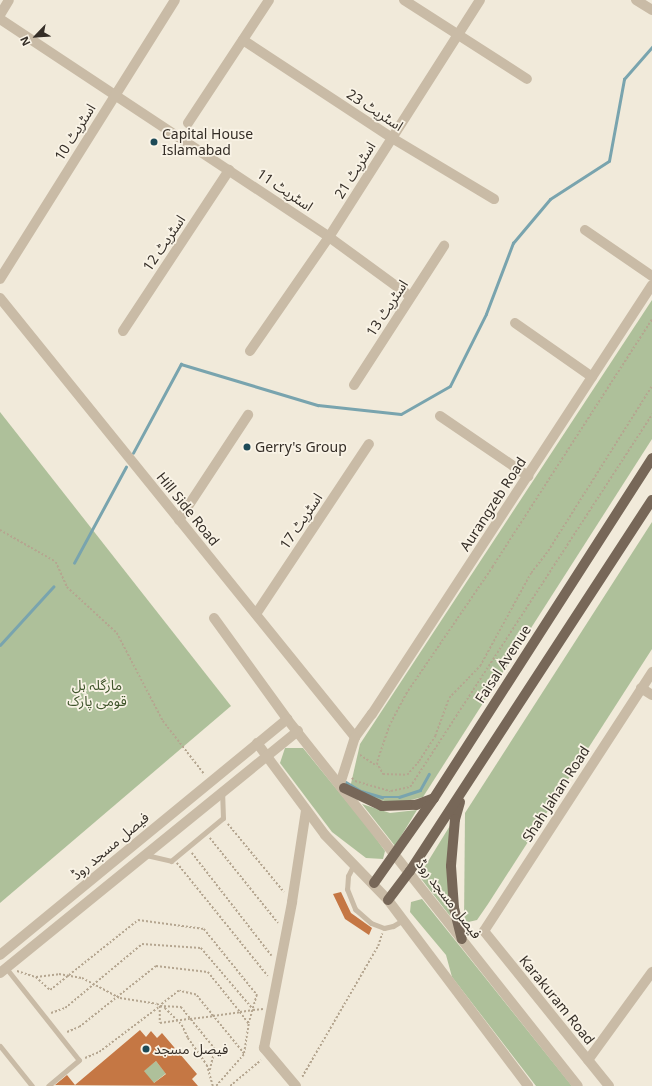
<!DOCTYPE html>
<html>
<head>
<meta charset="utf-8">
<style>
  body { margin:0 }
  #map { position:relative; width:652px; height:1086px; overflow:hidden; background:#f1eada; font-family:"Noto Sans","Noto Sans Arabic",sans-serif }
  div>[style] { position:absolute }
  [style*='--x'] { left:calc(var(--x)*1px); top:calc(var(--y)*1px); width:calc(var(--w)*1px); rotate:calc(var(--a)*1deg) }
  .green>* { inset:0; background:#aec09a; transform-origin:0 0 }
  .stream>* { height:2.5px; margin:-1.25px; padding:0 1.25px; transform-origin:1.25px; border-radius:1.25px; background:#79a4ae }
  .building>* { inset:0; background:#c57744 }
  .path>* { height:1.5px; margin-top:-0.75px; transform-origin:0; background:repeating-linear-gradient(90deg,#b5a690 0 2px,transparent 0 4px) }
  .lane>* { height:5px; margin:-2.5px; padding:0 2.5px; transform-origin:2.5px; border-radius:2.5px; background:#c9bba6 }
  .street>* { height:10px; margin:-5px; padding:0 5px; transform-origin:5px; border-radius:5px; background:#c9bba6 }
  .primary>* { height:10px; margin:-5px; padding:0 5px; transform-origin:5px; border-radius:5px; background:#776758 }
  .dots>* { width:11px; height:11px; translate:-50% -50%; box-sizing:border-box; border:2px solid #f9f3e6; border-radius:50% }
  span { translate:-50% -50%; white-space:nowrap; text-align:center; line-height:1.15; -webkit-text-stroke:3.5px #f9f3e6; paint-order:stroke }
  .street-label { font-size:14px; color:#352e27 }
  .poi-label { font-size:14px; color:#352e27 }
  .left { translate:0 -50%; text-align:left }
  .park-label { font-size:14px; color:#3f542b }
  .north { position:absolute; left:16px; top:16px; width:40px; height:40px; -webkit-text-stroke:3px #f9f3e6; paint-order:stroke; rotate:245deg; font-size:11px; font-weight:700; line-height:16px; text-align:center; color:#352e27 }
  .north::after { content:''; display:block; margin:auto; width:14px; height:18px; background:#352e27; clip-path:polygon(50% 0,100% 100%,50% 72%,0 100%) }
</style>
</head>
<body>
<div id="map">
  <div class="green">
    <div style="clip-path:polygon(652px 300px,652px 439px,423px 797px,398px 803px,378px 800px,350px 788px,360px 744px)"></div>
    <div style="clip-path:polygon(0 412px,231px 706px,0 903px)"></div>
    <div style="clip-path:polygon(652px 522px,652px 649px,488px 904px,477px 920px,464px 923px,465px 813px)"></div>
    <div style="clip-path:polygon(285px 748px,303px 748px,370px 830px,385px 851px,383px 859px,366px 858px,332px 832px,280px 763px)"></div>
    <div style="clip-path:polygon(362px 804px,390px 813px,417px 810px,395px 846px)"></div>
    <div style="clip-path:polygon(451px 824px,448px 870px,450px 916px,419px 876px)"></div>
    <div style="clip-path:polygon(422px 899px,483px 975px,572px 1086px,536px 1086px,452px 977px,446px 955px,410px 912px,411px 902px)"></div>
    <div style="left:156px;top:1061px;width:16px;height:16px;rotate:52deg"></div>
  </div>
  <div class="stream">
    <div style="--x:133;--y:453;--w:101;--a:-61.7"></div>
    <div style="--x:181;--y:364;--w:143;--a:16.7"></div>
    <div style="--x:318;--y:405;--w:83;--a:6.2"></div>
    <div style="--x:401;--y:414;--w:56;--a:-29.7"></div>
    <div style="--x:450;--y:386;--w:80;--a:-63.4"></div>
    <div style="--x:486;--y:314;--w:76;--a:-69.2"></div>
    <div style="--x:513;--y:243;--w:57;--a:-49.9"></div>
    <div style="--x:550;--y:199;--w:70;--a:-32.8"></div>
    <div style="--x:609;--y:161;--w:83;--a:-79.6"></div>
    <div style="--x:624;--y:79;--w:43;--a:-48.8"></div>
    <div style="--x:74;--y:563;--w:109;--a:-61.6"></div>
    <div style="--x:0;--y:645;--w:79;--a:-47.6"></div>
    <div style="--x:346;--y:782;--w:17;--a:31"></div>
    <div style="--x:361;--y:791;--w:22;--a:16"></div>
    <div style="--x:382;--y:797;--w:17;--a:0"></div>
    <div style="--x:399;--y:797;--w:22;--a:-18"></div>
    <div style="--x:420;--y:790;--w:18;--a:-61"></div>
  </div>
  <div class="building">
    <div style="clip-path:polygon(341px 892px,351px 913px,372px 928px,369px 935px,345px 919px,333px 894px)"></div>
    <div style="clip-path:polygon(evenodd,140px 1030px,146px 1037px,151px 1031px,157px 1038px,162px 1033px,197px 1074px,192px 1079px,198px 1086px,55px 1085px,67px 1075px,75px 1085px,140px 1030px,156px 1061px,166px 1074px,154px 1083px,144px 1071px,156px 1061px)"></div>
  </div>
  <div class="path">
    <div style="--x:652;--y:320;--w:294;--a:122.8"></div>
    <div style="--x:493;--y:567;--w:153;--a:124.3"></div>
    <div style="--x:407;--y:693;--w:36;--a:118"></div>
    <div style="--x:390;--y:725;--w:40;--a:108.9"></div>
    <div style="--x:377;--y:763;--w:13;--a:61"></div>
    <div style="--x:383;--y:774;--w:24;--a:2"></div>
    <div style="--x:407;--y:775;--w:18;--a:-49"></div>
    <div style="--x:419;--y:761;--w:30;--a:-57"></div>
    <div style="--x:435;--y:736;--w:40;--a:-69.8"></div>
    <div style="--x:449;--y:698;--w:45;--a:-45.9"></div>
    <div style="--x:480;--y:666;--w:106;--a:-61.3"></div>
    <div style="--x:531;--y:573;--w:28;--a:-52"></div>
    <div style="--x:548;--y:551;--w:195;--a:-57.8"></div>
    <div style="--x:0;--y:530;--w:64;--a:29.7"></div>
    <div style="--x:56;--y:562;--w:27;--a:66"></div>
    <div style="--x:67;--y:587;--w:68;--a:42.6"></div>
    <div style="--x:117;--y:633;--w:99;--a:62.4"></div>
    <div style="--x:163;--y:721;--w:68;--a:52.1"></div>
    <div style="--x:360;--y:755;--w:20;--a:33"></div>
    <div style="--x:352;--y:778;--w:4;--a:45"></div>
    <div style="--x:355;--y:781;--w:37;--a:16"></div>
    <div style="--x:391;--y:791;--w:19;--a:-12"></div>
    <div style="--x:410;--y:787;--w:445;--a:-57"></div>
    <div style="--x:228;--y:824;--w:88;--a:50.5"></div>
    <div style="--x:210;--y:838;--w:109;--a:51.3"></div>
    <div style="--x:192;--y:853;--w:130;--a:52.2"></div>
    <div style="--x:177;--y:863;--w:145;--a:51.2"></div>
    <div style="--x:17;--y:971;--w:20;--a:18"></div>
    <div style="--x:36;--y:977;--w:23;--a:-7"></div>
    <div style="--x:59;--y:974;--w:23;--a:10"></div>
    <div style="--x:82;--y:978;--w:43;--a:27.8"></div>
    <div style="--x:120;--y:998;--w:37;--a:9"></div>
    <div style="--x:157;--y:1004;--w:9;--a:27"></div>
    <div style="--x:165;--y:1008;--w:24;--a:45"></div>
    <div style="--x:182;--y:1025;--w:14;--a:65"></div>
    <div style="--x:188;--y:1038;--w:33;--a:55"></div>
    <div style="--x:207;--y:1065;--w:22;--a:74"></div>
    <div style="--x:36;--y:977;--w:19;--a:43"></div>
    <div style="--x:50;--y:990;--w:112;--a:-38.5"></div>
    <div style="--x:138;--y:920;--w:67;--a:7.8"></div>
    <div style="--x:204;--y:929;--w:85;--a:51.2"></div>
    <div style="--x:257;--y:995;--w:29;--a:106"></div>
    <div style="--x:51;--y:1013;--w:15;--a:-20"></div>
    <div style="--x:65;--y:1008;--w:100;--a:-39.7"></div>
    <div style="--x:142;--y:944;--w:59;--a:3.9"></div>
    <div style="--x:201;--y:948;--w:80;--a:49.6"></div>
    <div style="--x:67;--y:1032;--w:13;--a:-23"></div>
    <div style="--x:79;--y:1027;--w:98;--a:-38.4"></div>
    <div style="--x:156;--y:966;--w:52;--a:6.6"></div>
    <div style="--x:208;--y:972;--w:51;--a:51.3"></div>
    <div style="--x:240;--y:1012;--w:15;--a:53"></div>
    <div style="--x:249;--y:1024;--w:30;--a:99"></div>
    <div style="--x:244;--y:1054;--w:49;--a:-129.2"></div>
    <div style="--x:213;--y:1016;--w:27;--a:-129"></div>
    <div style="--x:196;--y:995;--w:17;--a:-167"></div>
    <div style="--x:179;--y:991;--w:24;--a:142"></div>
    <div style="--x:160;--y:1006;--w:17;--a:90"></div>
    <div style="--x:160;--y:1023;--w:30;--a:-8"></div>
    <div style="--x:190;--y:1019;--w:23;--a:-7"></div>
    <div style="--x:213;--y:1016;--w:27;--a:-8"></div>
    <div style="--x:240;--y:1012;--w:13;--a:-9"></div>
    <div style="--x:253;--y:1010;--w:10;--a:-6"></div>
    <div style="--x:85;--y:1058;--w:15;--a:-23"></div>
    <div style="--x:99;--y:1052;--w:76;--a:-37"></div>
    <div style="--x:160;--y:1006;--w:21;--a:3"></div>
    <div style="--x:181;--y:1007;--w:54;--a:51"></div>
    <div style="--x:215;--y:1049;--w:23;--a:103"></div>
    <div style="--x:302;--y:1077;--w:151;--a:-59.9"></div>
    <div style="--x:378;--y:946;--w:13;--a:-72"></div>
    <div style="--x:216;--y:1086;--w:43;--a:-48.8"></div>
    <div style="--x:230;--y:1086;--w:40;--a:-40"></div>
  </div>
  <div class="lane">
    <div style="--x:146;--y:855;--w:26;--a:13"></div>
    <div style="--x:171;--y:861;--w:67;--a:-39.6"></div>
    <div style="--x:223;--y:818;--w:24;--a:-92"></div>
    <div style="--x:353;--y:866;--w:11;--a:117"></div>
    <div style="--x:348;--y:876;--w:13;--a:94"></div>
    <div style="--x:347;--y:889;--w:22;--a:68"></div>
    <div style="--x:355;--y:909;--w:21;--a:41"></div>
    <div style="--x:371;--y:923;--w:14;--a:21"></div>
    <div style="--x:384;--y:928;--w:9;--a:-13"></div>
    <div style="--x:393;--y:926;--w:12;--a:-31"></div>
    <div style="--x:6;--y:968;--w:117;--a:51.6"></div>
    <div style="--x:79;--y:1060;--w:40;--a:140"></div>
    <div style="--x:0;--y:1046;--w:51;--a:51.3"></div>
  </div>
  <div class="street">
    <div style="--x:404;--y:0;--w:146;--a:32.7"></div>
    <div style="--x:636;--y:0;--w:19;--a:32"></div>
    <div style="--x:0;--y:15;--w:17;--a:-59"></div>
    <div style="--x:0;--y:19;--w:395;--a:33.5"></div>
    <div style="--x:329;--y:237;--w:100;--a:36.1"></div>
    <div style="--x:243;--y:40;--w:178;--a:33.3"></div>
    <div style="--x:392;--y:138;--w:119;--a:30.9"></div>
    <div style="--x:188;--y:123;--w:147;--a:-56.6"></div>
    <div style="--x:585;--y:230;--w:81;--a:34.5"></div>
    <div style="--x:0;--y:279;--w:329;--a:-57.9"></div>
    <div style="--x:0;--y:298;--w:565;--a:51.04"></div>
    <div style="--x:515;--y:323;--w:94;--a:35"></div>
    <div style="--x:123;--y:331;--w:193;--a:-56.6"></div>
    <div style="--x:250;--y:351;--w:139;--a:-55.3"></div>
    <div style="--x:329;--y:237;--w:281;--a:-57.5"></div>
    <div style="--x:354;--y:385;--w:166;--a:-57.1"></div>
    <div style="--x:440;--y:416;--w:107;--a:34.3"></div>
    <div style="--x:179;--y:520;--w:126;--a:-56.7"></div>
    <div style="--x:256;--y:614;--w:204;--a:-56.4"></div>
    <div style="--x:214;--y:618;--w:125;--a:54.1"></div>
    <div style="--x:287;--y:719;--w:468;--a:51.6"></div>
    <div style="--x:641;--y:688;--w:13;--a:32"></div>
    <div style="--x:355;--y:737;--w:29;--a:-54"></div>
    <div style="--x:372;--y:714;--w:512;--a:-56.87"></div>
    <div style="--x:257;--y:743;--w:114;--a:53.5"></div>
    <div style="--x:325;--y:835;--w:91;--a:45.9"></div>
    <div style="--x:388;--y:900;--w:233;--a:53"></div>
    <div style="--x:340;--y:784;--w:49;--a:-72.3"></div>
    <div style="--x:0;--y:955;--w:372;--a:-39.4"></div>
    <div style="--x:0;--y:973;--w:384;--a:-39.1"></div>
    <div style="--x:588;--y:1060;--w:109;--a:-54"></div>
    <div style="--x:296;--y:1086;--w:50;--a:-130.1"></div>
    <div style="--x:264;--y:1048;--w:149;--a:-79.1"></div>
    <div style="--x:292;--y:902;--w:93;--a:-81.3"></div>
    <div style="--x:609;--y:1086;--w:199;--a:-128.9"></div>
    <div style="--x:484;--y:931;--w:309;--a:-57"></div>
  </div>
  <div class="primary">
    <div style="--x:344;--y:788;--w:42;--a:25.3"></div>
    <div style="--x:382;--y:806;--w:34;--a:-2"></div>
    <div style="--x:416;--y:805;--w:19;--a:-21"></div>
    <div style="--x:460;--y:802;--w:18;--a:106"></div>
    <div style="--x:455;--y:819;--w:47;--a:94.9"></div>
    <div style="--x:451;--y:866;--w:42;--a:85.9"></div>
    <div style="--x:454;--y:908;--w:32;--a:76"></div>
    <div style="--x:374;--y:883;--w:104;--a:-54.8"></div>
    <div style="--x:434;--y:798;--w:404;--a:-57.3"></div>
    <div style="--x:388;--y:900;--w:36;--a:-53"></div>
    <div style="--x:410;--y:871;--w:443;--a:-56.9"></div>
  </div>
  <div class="dots">
    <div style="left:154px;top:142px;background:#1d4a57"></div>
    <div style="left:247px;top:447px;background:#1d4a57"></div>
    <div style="left:146px;top:1049px;background:#1d4a57"></div>
  </div>
  <div class="street-label">
    <span style="left:375px;top:110px;rotate:33deg">اسٹریٹ 23</span>
    <span style="left:75px;top:132px;rotate:-58deg">اسٹریٹ 10</span>
    <span style="left:355px;top:170px;rotate:-58deg">اسٹریٹ 21</span>
    <span style="left:285px;top:190px;rotate:34deg">اسٹریٹ 11</span>
    <span style="left:164px;top:243px;rotate:-56deg">اسٹریٹ 12</span>
    <span style="left:387px;top:308px;rotate:-57deg">اسٹریٹ 13</span>
    <span style="left:493px;top:504px;rotate:-57deg">Aurangzeb Road</span>
    <span style="left:188px;top:509px;rotate:51deg">Hill Side Road</span>
    <span style="left:301px;top:521px;rotate:-56deg">اسٹریٹ 17</span>
    <span style="left:503px;top:664px;rotate:-57deg">Faisal Avenue</span>
    <span style="left:556px;top:794px;rotate:-57deg">Shah Jahan Road</span>
    <span style="left:110px;top:846px;rotate:-40deg">فیصل مسجد روڈ</span>
    <span style="left:449px;top:899px;rotate:52deg">فیصل مسجد روڈ</span>
    <span style="left:557px;top:1000px;rotate:51deg">Karakuram Road</span>
  </div>
  <div class="poi-label">
    <span class="left" style="left:162px;top:142px">Capital House<br>Islamabad</span>
    <span class="left" style="left:255px;top:447px">Gerry's Group</span>
    <span class="left" style="left:154px;top:1049px">فیصل مسجد</span>
  </div>
  <div class="park-label">
    <span style="left:97px;top:693px">مارگلہ ہل<br>قومی پارک</span>
  </div>
  <div class="north">N</div>
</div>
</body>
</html>
